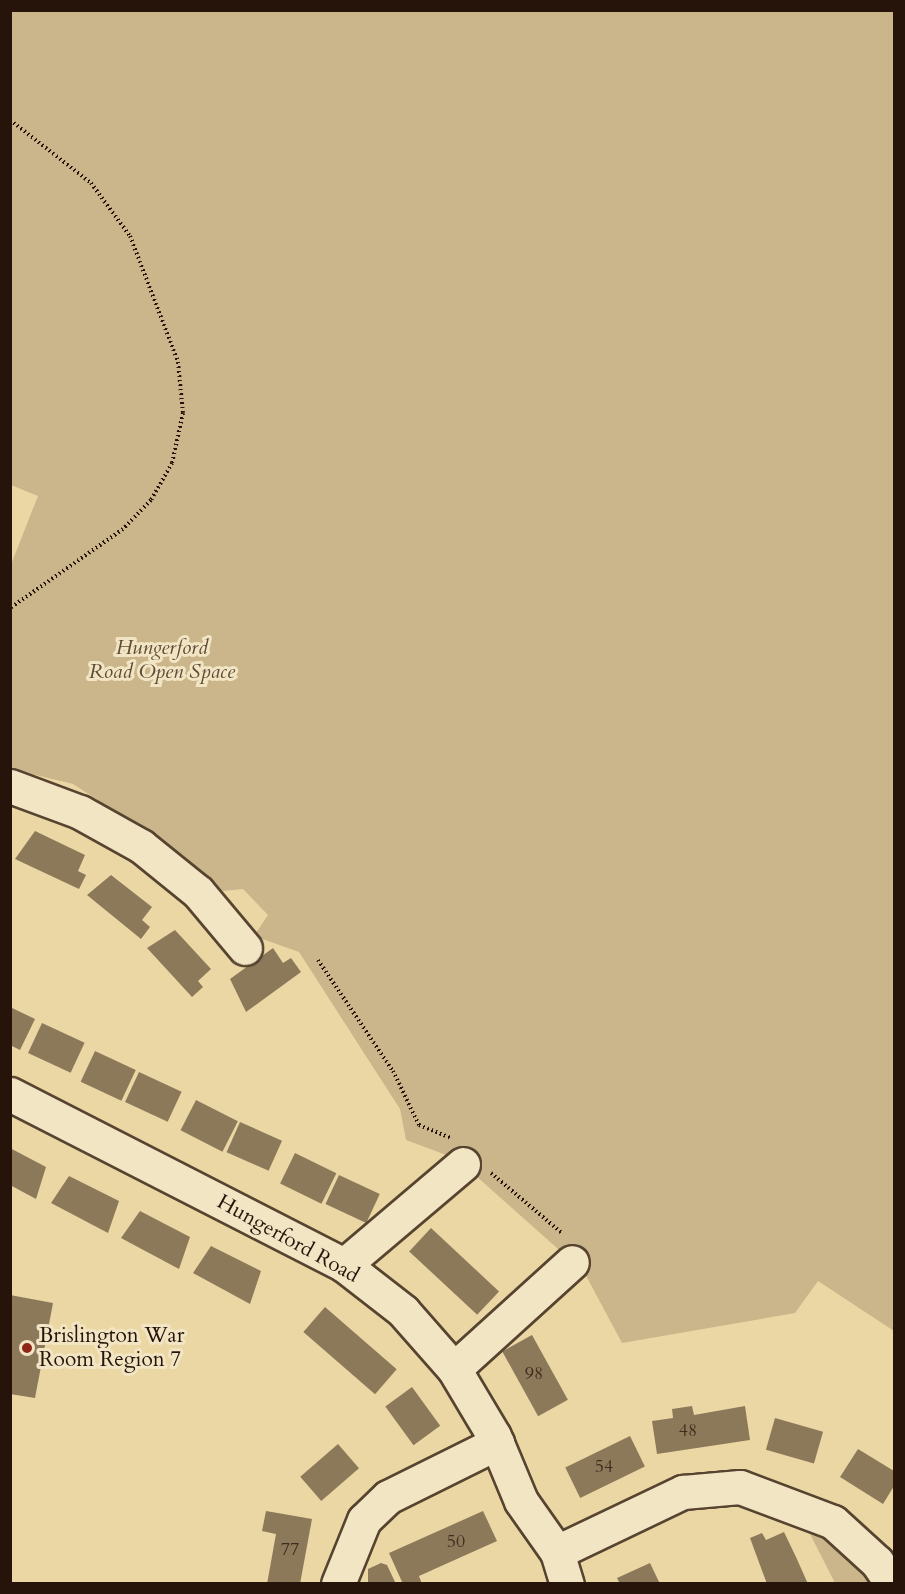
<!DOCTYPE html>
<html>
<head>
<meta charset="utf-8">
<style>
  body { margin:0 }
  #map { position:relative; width:905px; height:1594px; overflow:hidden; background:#ebd7a4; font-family:Cardo,serif }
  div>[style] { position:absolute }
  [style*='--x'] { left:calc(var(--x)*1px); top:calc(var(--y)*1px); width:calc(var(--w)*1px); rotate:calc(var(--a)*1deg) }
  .green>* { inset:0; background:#cab68a }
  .building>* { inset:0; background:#8c795a; transform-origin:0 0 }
  .path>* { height:4px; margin-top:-2px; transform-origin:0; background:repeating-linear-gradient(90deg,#26130a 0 1.5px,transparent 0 4.5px) }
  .roads { filter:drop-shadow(2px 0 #574430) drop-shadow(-2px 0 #574430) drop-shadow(0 2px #574430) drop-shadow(0 -2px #574430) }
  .minor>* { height:33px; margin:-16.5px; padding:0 16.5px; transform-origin:16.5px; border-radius:16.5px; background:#f2e5c4 }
  .dots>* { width:16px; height:16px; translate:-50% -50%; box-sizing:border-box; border:3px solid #f2e5c4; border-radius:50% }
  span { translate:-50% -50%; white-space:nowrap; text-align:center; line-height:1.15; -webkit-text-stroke:6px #f2e5c4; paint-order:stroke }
  .number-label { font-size:18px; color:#402c1e }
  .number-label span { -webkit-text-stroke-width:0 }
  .park-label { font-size:21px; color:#5f4c37; font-style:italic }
  .street-label { font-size:21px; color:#26130a }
  .poi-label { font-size:21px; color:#26130a }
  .left { translate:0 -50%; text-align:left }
  .frame { position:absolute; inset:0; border:12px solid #26130a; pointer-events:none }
</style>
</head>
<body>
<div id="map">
  <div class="green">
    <div style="clip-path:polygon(11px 11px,894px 11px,894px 1331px,818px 1281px,795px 1313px,622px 1343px,584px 1272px,457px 1159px,406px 1140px,400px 1109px,299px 952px,254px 936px,268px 915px,243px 889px,223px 891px,158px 839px,73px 784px,11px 769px,10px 567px,38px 496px,11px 485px)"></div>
    <div style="clip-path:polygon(808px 1530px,835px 1543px,878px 1583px,835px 1583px)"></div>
  </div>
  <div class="building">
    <div style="clip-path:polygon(35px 831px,85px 855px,78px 871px,86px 875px,79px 889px,15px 859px)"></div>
    <div style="clip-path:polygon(111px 875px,152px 907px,142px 920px,150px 927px,141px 939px,87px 895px)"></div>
    <div style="clip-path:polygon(175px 930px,211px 969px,198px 981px,203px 987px,192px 997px,147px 948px)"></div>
    <div style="clip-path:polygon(273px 948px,283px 963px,291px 958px,301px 972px,246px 1012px,230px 979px)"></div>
    <div style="clip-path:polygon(10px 1007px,35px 1019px,20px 1050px,10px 1045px)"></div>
    <div style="left:42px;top:1023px;width:47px;height:33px;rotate:25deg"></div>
    <div style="left:95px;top:1051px;width:45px;height:34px;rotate:25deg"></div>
    <div style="left:139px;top:1072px;width:47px;height:33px;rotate:25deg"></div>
    <div style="left:196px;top:1100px;width:47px;height:34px;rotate:27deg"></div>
    <div style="left:240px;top:1122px;width:46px;height:33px;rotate:24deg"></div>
    <div style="clip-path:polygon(10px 1148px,46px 1167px,36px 1199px,10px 1185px)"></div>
    <div style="left:295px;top:1153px;width:46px;height:34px;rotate:26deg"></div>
    <div style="left:339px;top:1175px;width:45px;height:32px;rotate:25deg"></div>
    <div style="clip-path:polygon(69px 1176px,119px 1201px,108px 1233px,51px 1203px)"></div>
    <div style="clip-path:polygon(140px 1211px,190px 1237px,179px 1269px,121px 1238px)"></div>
    <div style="left:431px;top:1228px;width:93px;height:32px;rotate:43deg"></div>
    <div style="clip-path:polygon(211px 1246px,261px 1271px,250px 1304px,193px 1273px)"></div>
    <div style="clip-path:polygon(10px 1295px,53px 1303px,35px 1398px,10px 1394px)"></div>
    <div style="left:325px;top:1307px;width:95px;height:33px;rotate:41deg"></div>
    <div style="left:532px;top:1335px;width:74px;height:34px;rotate:61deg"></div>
    <div style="left:412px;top:1387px;width:48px;height:33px;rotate:54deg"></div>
    <div style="clip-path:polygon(692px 1406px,694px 1415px,745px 1406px,750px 1440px,657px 1454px,652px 1421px,673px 1418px,672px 1409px)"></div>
    <div style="left:775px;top:1418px;width:50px;height:33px;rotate:16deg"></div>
    <div style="left:630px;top:1436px;width:34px;height:72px;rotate:64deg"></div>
    <div style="left:338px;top:1444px;width:32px;height:50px;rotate:49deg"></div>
    <div style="clip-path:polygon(858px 1449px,894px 1471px,894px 1486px,883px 1504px,840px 1477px)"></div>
    <div style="clip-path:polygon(266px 1511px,312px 1519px,300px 1584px,267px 1584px,276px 1534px,262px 1531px)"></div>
    <div style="clip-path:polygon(483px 1511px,497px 1541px,419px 1576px,422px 1584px,403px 1584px,389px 1553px)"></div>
    <div style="clip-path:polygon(784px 1532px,796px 1557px,808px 1584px,767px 1584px,750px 1538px,762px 1533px,766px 1540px)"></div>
    <div style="clip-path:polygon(381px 1563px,387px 1565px,396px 1584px,368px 1584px,368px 1569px)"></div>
    <div style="clip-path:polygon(650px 1563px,660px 1584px,620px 1584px,617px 1578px)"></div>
  </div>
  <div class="path">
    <div style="--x:10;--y:120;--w:103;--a:37.9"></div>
    <div style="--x:91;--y:183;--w:66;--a:53.7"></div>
    <div style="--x:130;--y:236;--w:135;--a:69.1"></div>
    <div style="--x:178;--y:362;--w:51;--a:84.4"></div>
    <div style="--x:183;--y:413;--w:51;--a:102.4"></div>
    <div style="--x:172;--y:463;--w:43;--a:119.6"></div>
    <div style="--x:151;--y:500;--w:40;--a:134"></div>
    <div style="--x:123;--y:529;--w:138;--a:145"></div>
    <div style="--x:318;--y:960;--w:134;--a:56"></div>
    <div style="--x:393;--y:1071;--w:60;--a:64.3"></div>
    <div style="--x:419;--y:1125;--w:35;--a:22"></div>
    <div style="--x:491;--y:1173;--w:94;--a:40.3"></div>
  </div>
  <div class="roads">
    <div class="minor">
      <div style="--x:10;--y:786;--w:75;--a:20.4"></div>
      <div style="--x:80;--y:812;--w:70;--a:29.1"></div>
      <div style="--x:141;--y:846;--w:73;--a:38.9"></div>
      <div style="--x:198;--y:892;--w:73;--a:50"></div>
      <div style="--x:10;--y:1094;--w:375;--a:27.1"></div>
      <div style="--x:344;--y:1265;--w:75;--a:37.9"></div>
      <div style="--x:403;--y:1311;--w:77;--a:48.7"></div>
      <div style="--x:454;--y:1369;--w:78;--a:59.2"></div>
      <div style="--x:494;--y:1436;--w:70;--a:67.4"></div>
      <div style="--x:521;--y:1501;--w:62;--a:54.8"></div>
      <div style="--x:557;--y:1552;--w:34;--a:73"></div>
      <div style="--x:344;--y:1265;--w:156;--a:-40.3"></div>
      <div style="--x:454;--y:1369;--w:159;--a:-42.2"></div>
      <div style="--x:557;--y:1552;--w:140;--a:-25.5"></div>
      <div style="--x:683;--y:1492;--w:57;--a:-5"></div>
      <div style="--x:740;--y:1487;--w:99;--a:20.6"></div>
      <div style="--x:833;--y:1522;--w:59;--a:42.3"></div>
      <div style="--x:877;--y:1562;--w:27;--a:56"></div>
      <div style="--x:338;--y:1584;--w:69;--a:-67.9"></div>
      <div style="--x:364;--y:1520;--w:33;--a:-44"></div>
      <div style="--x:388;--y:1497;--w:122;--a:-26.4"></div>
    </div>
  </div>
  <div class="dots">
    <div style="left:27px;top:1348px;background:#8f2418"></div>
  </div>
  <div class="number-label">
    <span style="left:534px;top:1374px">98</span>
    <span style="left:688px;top:1431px">48</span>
    <span style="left:604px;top:1467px">54</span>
    <span style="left:456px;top:1542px">50</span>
    <span style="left:290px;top:1550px">77</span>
  </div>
  <div class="park-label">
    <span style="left:162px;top:660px">Hungerford<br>Road Open Space</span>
  </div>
  <div class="street-label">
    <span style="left:288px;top:1239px;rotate:29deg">Hungerford Road</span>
  </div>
  <div class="poi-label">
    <span class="left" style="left:39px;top:1348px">Brislington War<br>Room Region 7</span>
  </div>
  <div class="frame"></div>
</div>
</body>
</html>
